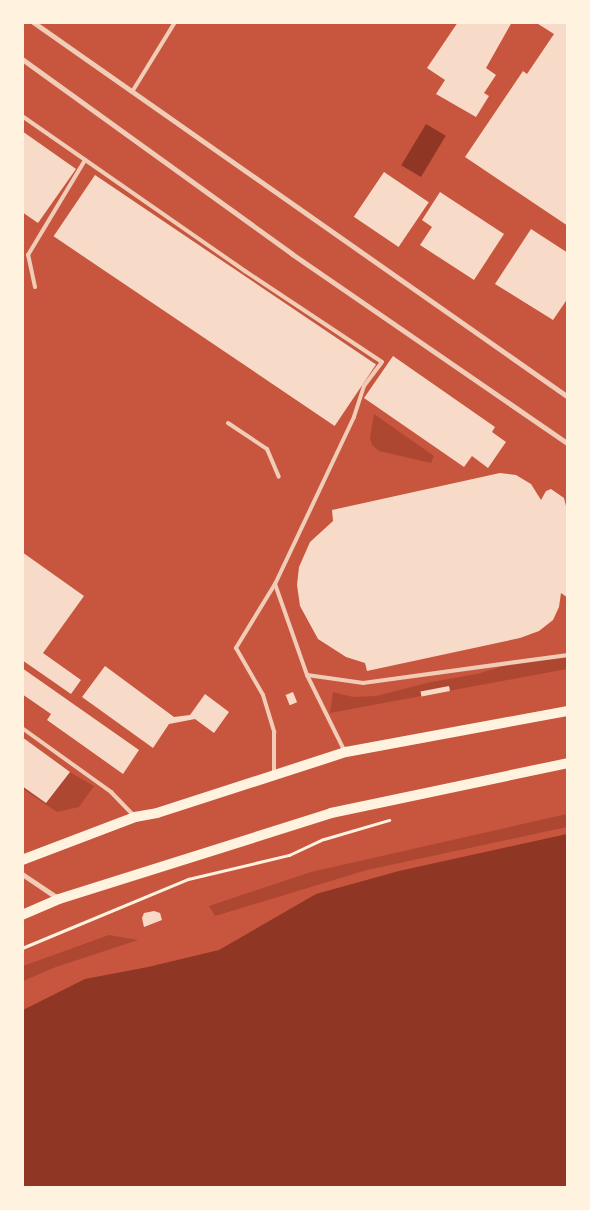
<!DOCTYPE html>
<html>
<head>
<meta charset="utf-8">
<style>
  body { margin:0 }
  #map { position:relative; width:590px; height:1210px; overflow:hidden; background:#c8553d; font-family:"Varela Round",sans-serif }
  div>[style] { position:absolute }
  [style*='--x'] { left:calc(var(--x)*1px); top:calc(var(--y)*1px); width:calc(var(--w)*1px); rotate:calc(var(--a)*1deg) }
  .green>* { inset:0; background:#ae4732 }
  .water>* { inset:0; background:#8f3625; transform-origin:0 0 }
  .building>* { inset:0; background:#f7dbc8; transform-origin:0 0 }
  .path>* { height:3px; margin:-1.5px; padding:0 1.5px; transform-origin:1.5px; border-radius:1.5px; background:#fff3e0 }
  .service>* { height:4px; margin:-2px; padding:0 2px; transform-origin:2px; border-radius:2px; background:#f1ccb7 }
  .minor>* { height:5px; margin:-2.5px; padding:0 2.5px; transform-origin:2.5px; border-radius:2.5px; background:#f1ccb7 }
  .secondary>* { height:10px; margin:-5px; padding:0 5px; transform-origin:5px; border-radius:5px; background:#fff3e0 }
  span { translate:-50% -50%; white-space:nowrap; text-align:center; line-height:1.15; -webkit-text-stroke:4.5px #fff3e0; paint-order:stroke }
  .frame { position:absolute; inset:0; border:24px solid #fff3e0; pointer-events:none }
</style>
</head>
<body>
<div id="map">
  <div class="green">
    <div style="clip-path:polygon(374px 414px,434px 456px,431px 463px,379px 451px,372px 445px,370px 438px)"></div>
    <div style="clip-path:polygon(567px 658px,567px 669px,330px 713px,333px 692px,353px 697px,376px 696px,431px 682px,477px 674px,514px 663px)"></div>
    <div style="clip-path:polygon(23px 762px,66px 770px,94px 786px,79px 807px,57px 812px,23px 789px)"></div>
    <div style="clip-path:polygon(567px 814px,567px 827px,367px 870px,215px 916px,209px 906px,311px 872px)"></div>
    <div style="clip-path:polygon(109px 935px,138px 940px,56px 967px,23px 981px,23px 966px)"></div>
  </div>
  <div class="water">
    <div style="left:426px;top:124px;width:23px;height:48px;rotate:31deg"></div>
    <div style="clip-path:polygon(567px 834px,567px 1187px,23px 1187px,23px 1010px,85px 979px,148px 967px,219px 950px,316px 894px,399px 871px)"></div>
  </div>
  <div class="building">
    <div style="clip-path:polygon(458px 22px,512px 22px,486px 68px,496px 75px,484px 93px,489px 96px,476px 117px,436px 94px,445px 80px,427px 68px)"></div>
    <div style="clip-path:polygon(535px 22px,568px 22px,568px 226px,465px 157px,523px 71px,527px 74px,554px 34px)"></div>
    <div style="clip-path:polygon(22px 131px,76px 169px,38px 223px,22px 212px)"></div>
    <div style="left:384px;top:172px;width:54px;height:54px;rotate:34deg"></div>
    <div style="left:95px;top:175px;width:339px;height:74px;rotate:34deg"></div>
    <div style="clip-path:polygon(440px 192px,504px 234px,474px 280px,420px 245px,432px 227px,422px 220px)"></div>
    <div style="clip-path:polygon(531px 229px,568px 253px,568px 298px,553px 320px,495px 284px)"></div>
    <div style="clip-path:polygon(393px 356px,495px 427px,492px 432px,506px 442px,488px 468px,472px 456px,464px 467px,364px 398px)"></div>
    <div style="clip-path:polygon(500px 473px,516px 475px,531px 484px,541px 500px,546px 491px,551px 489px,564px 498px,568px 514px,568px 598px,561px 593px,559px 607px,553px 620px,539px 631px,520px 638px,367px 671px,365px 663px,346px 657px,318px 639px,300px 606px,297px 585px,299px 567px,310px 542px,333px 521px,332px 510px)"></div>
    <div style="clip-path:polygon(22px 552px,84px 596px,43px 653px,81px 680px,71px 694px,22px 660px)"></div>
    <div style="clip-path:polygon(105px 666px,174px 717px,190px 715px,205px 694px,229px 712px,214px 733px,195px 719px,169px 724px,153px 748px,82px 697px)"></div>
    <div style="clip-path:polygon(22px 668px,139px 750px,123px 774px,47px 720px,51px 714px,22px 694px)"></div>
    <div style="left:449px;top:686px;width:5px;height:29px;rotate:79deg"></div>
    <div style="left:293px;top:692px;width:11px;height:8px;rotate:68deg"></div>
    <div style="clip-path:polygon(22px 737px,70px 772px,46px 803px,22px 786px)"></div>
    <div style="clip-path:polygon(154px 911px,160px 913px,162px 920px,144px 927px,142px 918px,144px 913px)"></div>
  </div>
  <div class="path">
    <div style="--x:22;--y:948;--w:180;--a:-22.6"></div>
    <div style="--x:188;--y:879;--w:104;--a:-13.4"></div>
    <div style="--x:289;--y:855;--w:38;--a:-25"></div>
    <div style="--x:324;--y:839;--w:68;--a:-16.3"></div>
  </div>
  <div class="service">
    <div style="--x:132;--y:92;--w:82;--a:-58.4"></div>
    <div style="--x:22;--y:116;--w:272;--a:34.8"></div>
    <div style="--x:245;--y:271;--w:164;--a:33.6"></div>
    <div style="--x:382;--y:362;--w:30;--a:127"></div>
    <div style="--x:364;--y:386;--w:33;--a:108"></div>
    <div style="--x:354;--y:417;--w:185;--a:115.3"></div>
    <div style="--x:275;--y:584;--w:75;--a:121.4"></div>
    <div style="--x:236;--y:648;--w:54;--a:60.1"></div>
    <div style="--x:263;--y:695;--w:39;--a:73"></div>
    <div style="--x:274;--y:732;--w:43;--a:90"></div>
    <div style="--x:35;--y:287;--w:33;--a:-102"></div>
    <div style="--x:28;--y:255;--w:111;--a:-59"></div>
    <div style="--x:228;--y:423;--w:47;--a:33.7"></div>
    <div style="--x:267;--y:449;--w:30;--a:67"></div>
    <div style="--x:275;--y:584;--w:96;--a:70.6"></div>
    <div style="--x:307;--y:675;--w:86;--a:63.7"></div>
    <div style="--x:307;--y:675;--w:57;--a:8.1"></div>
    <div style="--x:363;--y:683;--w:207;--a:-7.8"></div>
    <div style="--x:22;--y:728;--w:110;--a:35.7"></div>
    <div style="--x:111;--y:792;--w:33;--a:46"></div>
  </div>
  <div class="minor">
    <div style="--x:33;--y:22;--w:653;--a:35.03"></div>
    <div style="--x:22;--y:59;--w:333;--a:35.8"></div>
    <div style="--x:292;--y:254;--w:335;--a:34.5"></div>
    <div style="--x:22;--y:874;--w:45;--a:34"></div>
  </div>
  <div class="secondary">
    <div style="--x:22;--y:860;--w:121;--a:-20.8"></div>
    <div style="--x:135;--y:817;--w:22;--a:-10"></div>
    <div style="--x:157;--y:813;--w:199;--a:-17.9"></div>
    <div style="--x:346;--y:752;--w:226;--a:-10.5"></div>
    <div style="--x:22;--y:915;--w:40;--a:-23.4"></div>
    <div style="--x:59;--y:899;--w:285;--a:-17.5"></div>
    <div style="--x:331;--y:813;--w:242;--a:-11.9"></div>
  </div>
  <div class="frame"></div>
</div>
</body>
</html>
